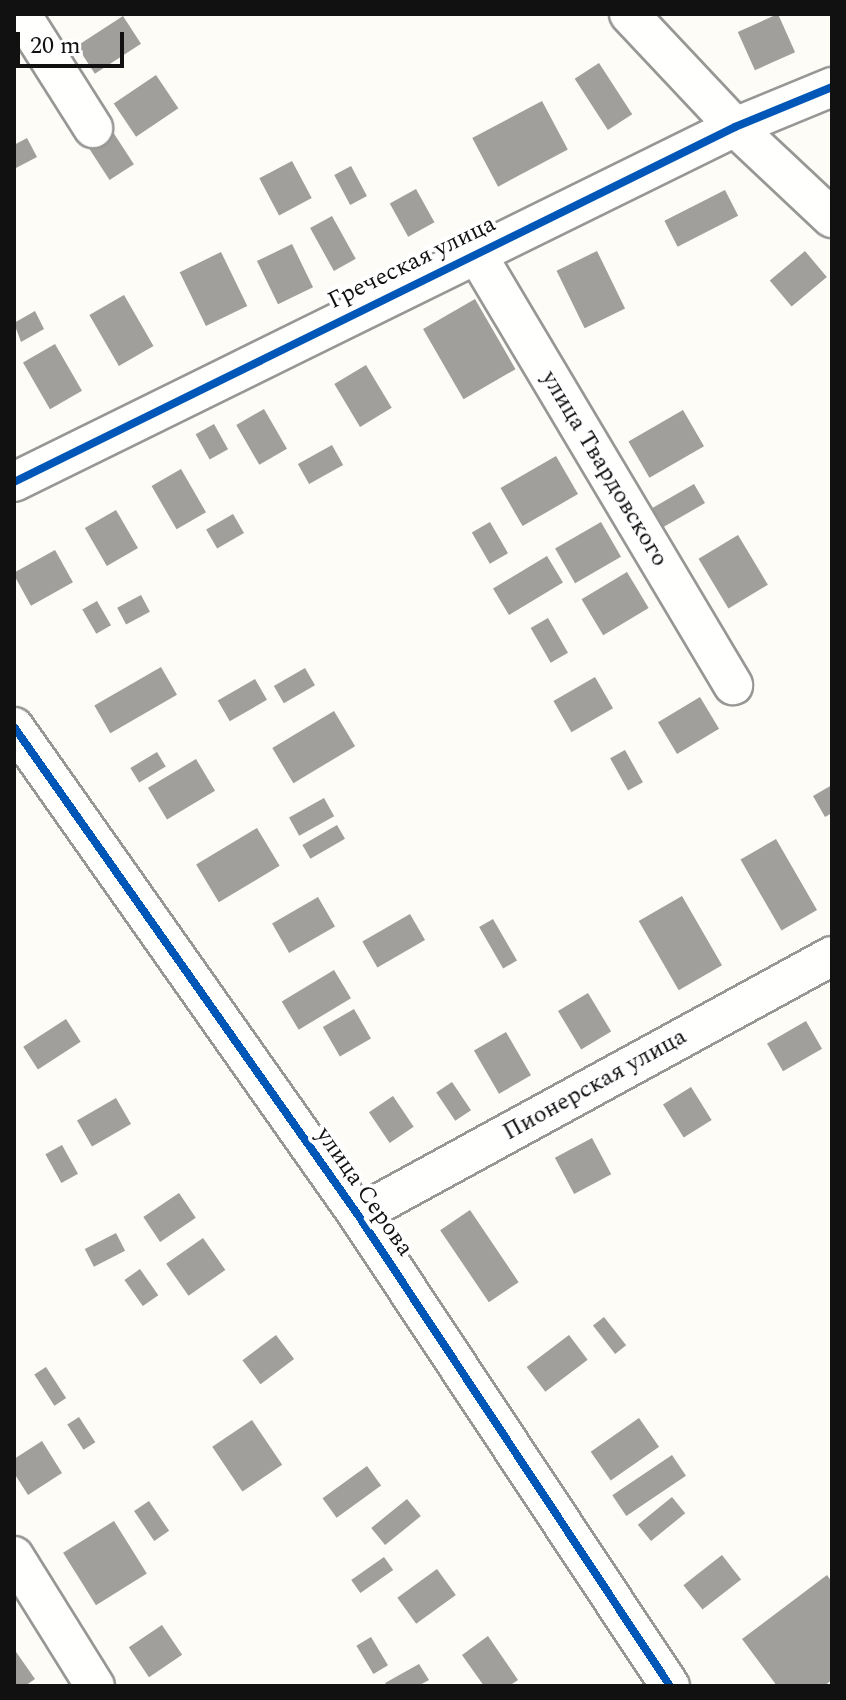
<!DOCTYPE html>
<html>
<head>
<meta charset="utf-8">
<style>
  body { margin:0 }
  #map { position:relative; width:846px; height:1700px; overflow:hidden; background:#fdfcf7; font-family:Spectral,serif }
  div>[style] { position:absolute }
  [style*='--x'] { left:calc(var(--x)*1px); top:calc(var(--y)*1px); width:calc(var(--w)*1px); rotate:calc(var(--a)*1deg) }
  .building>* { inset:0; background:#a19f9c; transform-origin:0 0 }
  .roads { filter:drop-shadow(2px 0 #979795) drop-shadow(-2px 0 #979795) drop-shadow(0 2px #979795) drop-shadow(0 -2px #979795) }
  .minor>* { height:38px; margin:-19px; padding:0 19px; transform-origin:19px; border-radius:19px; background:#fffffe }
  .cycleway>* { height:8px; margin:-4px; padding:0 4px; transform-origin:4px; border-radius:4px; background:#0057b8 }
  span { translate:-50% -50%; white-space:nowrap; text-align:center; line-height:1.15; -webkit-text-stroke:8px #fff; paint-order:stroke }
  .street-label { font-size:24px; color:#111 }
  .frame { position:absolute; inset:0; border:16px solid #111; pointer-events:none }
  .scale { position:absolute; left:16px; top:32px; width:108px; height:36px; box-sizing:border-box; border:4px solid #111; border-top:0; padding-left:10px; font-size:24px; line-height:28px; white-space:nowrap; color:#111; -webkit-text-stroke:6px #fff; paint-order:stroke }
</style>
</head>
<body>
<div id="map">
  <div class="building">
    <div style="left:778px;top:14px;width:42px;height:44px;rotate:66deg"></div>
    <div style="left:123px;top:16px;width:33px;height:55px;rotate:57deg"></div>
    <div style="left:599px;top:63px;width:61px;height:29px;rotate:57deg"></div>
    <div style="left:156px;top:75px;width:40px;height:51px;rotate:56deg"></div>
    <div style="left:542px;top:101px;width:55px;height:79px;rotate:62deg"></div>
    <div style="left:111px;top:129px;width:42px;height:29px;rotate:57deg"></div>
    <div style="clip-path:polygon(27px 138px,37px 157px,14px 169px,14px 145px)"></div>
    <div style="left:292px;top:161px;width:42px;height:37px;rotate:62deg"></div>
    <div style="left:351px;top:166px;width:34px;height:19px;rotate:62deg"></div>
    <div style="left:416px;top:189px;width:38px;height:30px;rotate:61deg"></div>
    <div style="left:725px;top:190px;width:29px;height:68px;rotate:63deg"></div>
    <div style="left:332px;top:216px;width:49px;height:25px;rotate:61deg"></div>
    <div style="left:292px;top:244px;width:48px;height:39px;rotate:64deg"></div>
    <div style="left:597px;top:251px;width:64px;height:45px;rotate:64deg"></div>
    <div style="left:805px;top:251px;width:34px;height:46px;rotate:50deg"></div>
    <div style="left:221px;top:252px;width:60px;height:46px;rotate:64deg"></div>
    <div style="left:124px;top:295px;width:59px;height:40px;rotate:60deg"></div>
    <div style="left:475px;top:299px;width:81px;height:60px;rotate:60deg"></div>
    <div style="clip-path:polygon(35px 311px,44px 329px,21px 342px,14px 323px)"></div>
    <div style="left:55px;top:344px;width:54px;height:37px;rotate:60deg"></div>
    <div style="left:366px;top:365px;width:50px;height:37px;rotate:59deg"></div>
    <div style="left:264px;top:409px;width:46px;height:32px;rotate:60deg"></div>
    <div style="left:683px;top:410px;width:42px;height:63px;rotate:60deg"></div>
    <div style="left:214px;top:424px;width:29px;height:21px;rotate:61deg"></div>
    <div style="left:332px;top:445px;width:23px;height:39px;rotate:61deg"></div>
    <div style="left:556px;top:456px;width:44px;height:64px;rotate:60deg"></div>
    <div style="left:181px;top:469px;width:50px;height:34px;rotate:60deg"></div>
    <div style="left:694px;top:484px;width:22px;height:50px;rotate:60deg"></div>
    <div style="left:116px;top:510px;width:44px;height:36px;rotate:60deg"></div>
    <div style="left:233px;top:514px;width:22px;height:31px;rotate:60deg"></div>
    <div style="left:490px;top:522px;width:36px;height:21px;rotate:60deg"></div>
    <div style="left:601px;top:522px;width:40px;height:53px;rotate:60deg"></div>
    <div style="left:738px;top:535px;width:58px;height:46px;rotate:59deg"></div>
    <div style="left:55px;top:550px;width:37px;height:48px;rotate:61deg"></div>
    <div style="left:547px;top:556px;width:31px;height:63px;rotate:59deg"></div>
    <div style="left:627px;top:572px;width:42px;height:53px;rotate:59deg"></div>
    <div style="left:141px;top:595px;width:19px;height:27px;rotate:62deg"></div>
    <div style="left:97px;top:601px;width:28px;height:17px;rotate:60deg"></div>
    <div style="left:548px;top:618px;width:40px;height:20px;rotate:60deg"></div>
    <div style="left:161px;top:667px;width:32px;height:77px;rotate:60deg"></div>
    <div style="left:305px;top:668px;width:20px;height:36px;rotate:60deg"></div>
    <div style="left:595px;top:677px;width:36px;height:48px;rotate:60deg"></div>
    <div style="left:255px;top:679px;width:24px;height:43px;rotate:60deg"></div>
    <div style="left:700px;top:697px;width:37px;height:49px;rotate:59deg"></div>
    <div style="left:334px;top:711px;width:41px;height:72px;rotate:59deg"></div>
    <div style="left:625px;top:750px;width:37px;height:17px;rotate:61deg"></div>
    <div style="left:157px;top:752px;width:17px;height:31px;rotate:59deg"></div>
    <div style="left:196px;top:759px;width:37px;height:56px;rotate:59deg"></div>
    <div style="clip-path:polygon(832px 785px,832px 813px,825px 817px,813px 796px)"></div>
    <div style="left:324px;top:798px;width:21px;height:40px;rotate:61deg"></div>
    <div style="left:337px;top:825px;width:16px;height:40px;rotate:60deg"></div>
    <div style="left:257px;top:828px;width:44px;height:71px;rotate:59deg"></div>
    <div style="left:776px;top:839px;width:82px;height:41px;rotate:60deg"></div>
    <div style="left:682px;top:896px;width:80px;height:50px;rotate:60deg"></div>
    <div style="left:318px;top:897px;width:34px;height:53px;rotate:60deg"></div>
    <div style="left:410px;top:914px;width:30px;height:55px;rotate:60deg"></div>
    <div style="left:493px;top:919px;width:48px;height:16px;rotate:60deg"></div>
    <div style="left:334px;top:970px;width:33px;height:61px;rotate:59deg"></div>
    <div style="left:588px;top:993px;width:45px;height:35px;rotate:59deg"></div>
    <div style="left:354px;top:1009px;width:34px;height:36px;rotate:60deg"></div>
    <div style="left:66px;top:1019px;width:27px;height:51px;rotate:57deg"></div>
    <div style="left:806px;top:1021px;width:32px;height:45px;rotate:60deg"></div>
    <div style="left:506px;top:1032px;width:50px;height:37px;rotate:60deg"></div>
    <div style="left:452px;top:1082px;width:34px;height:19px;rotate:56deg"></div>
    <div style="left:691px;top:1087px;width:39px;height:33px;rotate:58deg"></div>
    <div style="left:393px;top:1096px;width:37px;height:29px;rotate:56deg"></div>
    <div style="left:116px;top:1098px;width:30px;height:45px;rotate:60deg"></div>
    <div style="left:592px;top:1138px;width:41px;height:42px;rotate:62deg"></div>
    <div style="left:62px;top:1145px;width:33px;height:19px;rotate:61deg"></div>
    <div style="left:179px;top:1193px;width:30px;height:43px;rotate:56deg"></div>
    <div style="left:470px;top:1210px;width:87px;height:36px;rotate:56deg"></div>
    <div style="left:116px;top:1233px;width:20px;height:35px;rotate:63deg"></div>
    <div style="left:203px;top:1238px;width:39px;height:45px;rotate:55deg"></div>
    <div style="left:140px;top:1269px;width:32px;height:19px;rotate:55deg"></div>
    <div style="left:604px;top:1317px;width:36px;height:14px;rotate:52deg"></div>
    <div style="left:276px;top:1335px;width:30px;height:42px;rotate:53deg"></div>
    <div style="left:569px;top:1335px;width:31px;height:53px;rotate:53deg"></div>
    <div style="left:46px;top:1367px;width:37px;height:14px;rotate:57deg"></div>
    <div style="left:79px;top:1417px;width:30px;height:14px;rotate:57deg"></div>
    <div style="left:639px;top:1418px;width:35px;height:59px;rotate:55deg"></div>
    <div style="left:252px;top:1420px;width:54px;height:48px;rotate:56deg"></div>
    <div style="clip-path:polygon(42px 1441px,62px 1473px,28px 1495px,14px 1473px,14px 1459px)"></div>
    <div style="left:672px;top:1455px;width:25px;height:72px;rotate:56deg"></div>
    <div style="left:367px;top:1466px;width:24px;height:55px;rotate:54deg"></div>
    <div style="left:672px;top:1497px;width:21px;height:44px;rotate:51deg"></div>
    <div style="left:407px;top:1499px;width:22px;height:46px;rotate:51deg"></div>
    <div style="left:149px;top:1501px;width:36px;height:18px;rotate:56deg"></div>
    <div style="left:114px;top:1521px;width:62px;height:60px;rotate:58deg"></div>
    <div style="left:722px;top:1555px;width:31px;height:49px;rotate:52deg"></div>
    <div style="left:384px;top:1557px;width:16px;height:40px;rotate:55deg"></div>
    <div style="left:437px;top:1569px;width:32px;height:49px;rotate:54deg"></div>
    <div style="clip-path:polygon(827px 1575px,832px 1582px,832px 1680px,824px 1686px,777px 1686px,742px 1639px)"></div>
    <div style="left:162px;top:1625px;width:36px;height:40px;rotate:56deg"></div>
    <div style="clip-path:polygon(488px 1636px,518px 1680px,509px 1686px,484px 1686px,462px 1655px)"></div>
    <div style="left:371px;top:1637px;width:33px;height:17px;rotate:59deg"></div>
    <div style="clip-path:polygon(14px 1649px,35px 1679px,25px 1686px,14px 1686px)"></div>
    <div style="clip-path:polygon(419px 1664px,429px 1680px,418px 1686px,387px 1686px,385px 1683px)"></div>
  </div>
  <div class="roads">
    <div class="minor">
      <div style="--x:21;--y:14;--w:135;--a:57.7"></div>
      <div style="--x:629;--y:14;--w:155;--a:46.8"></div>
      <div style="--x:735;--y:127;--w:133;--a:43.2"></div>
      <div style="--x:476;--y:253;--w:503;--a:59.25"></div>
      <div style="--x:14;--y:482;--w:804;--a:-26.21"></div>
      <div style="--x:735;--y:127;--w:105;--a:-22.4"></div>
      <div style="--x:14;--y:727;--w:597;--a:54.82"></div>
      <div style="--x:358;--y:1215;--w:565;--a:56.48"></div>
      <div style="--x:358;--y:1215;--w:540;--a:-28.65"></div>
      <div style="--x:14;--y:1556;--w:153;--a:58.1"></div>
    </div>
  </div>
  <div class="cycleway">
    <div style="--x:14;--y:482;--w:804;--a:-26.21"></div>
    <div style="--x:735;--y:127;--w:105;--a:-22.4"></div>
    <div style="--x:14;--y:727;--w:597;--a:54.82"></div>
    <div style="--x:358;--y:1215;--w:565;--a:56.48"></div>
  </div>
  <div class="street-label">
    <span style="left:412px;top:263px;rotate:-26deg">Греческая улица</span>
    <span style="left:604px;top:469px;rotate:59deg">улица Твардовского</span>
    <span style="left:595px;top:1085px;rotate:-29deg">Пионерская улица</span>
    <span style="left:364px;top:1192px;rotate:55deg">улица Серова</span>
  </div>
  <div class="frame"></div>
  <div class="scale">20 m</div>
</div>
</body>
</html>
